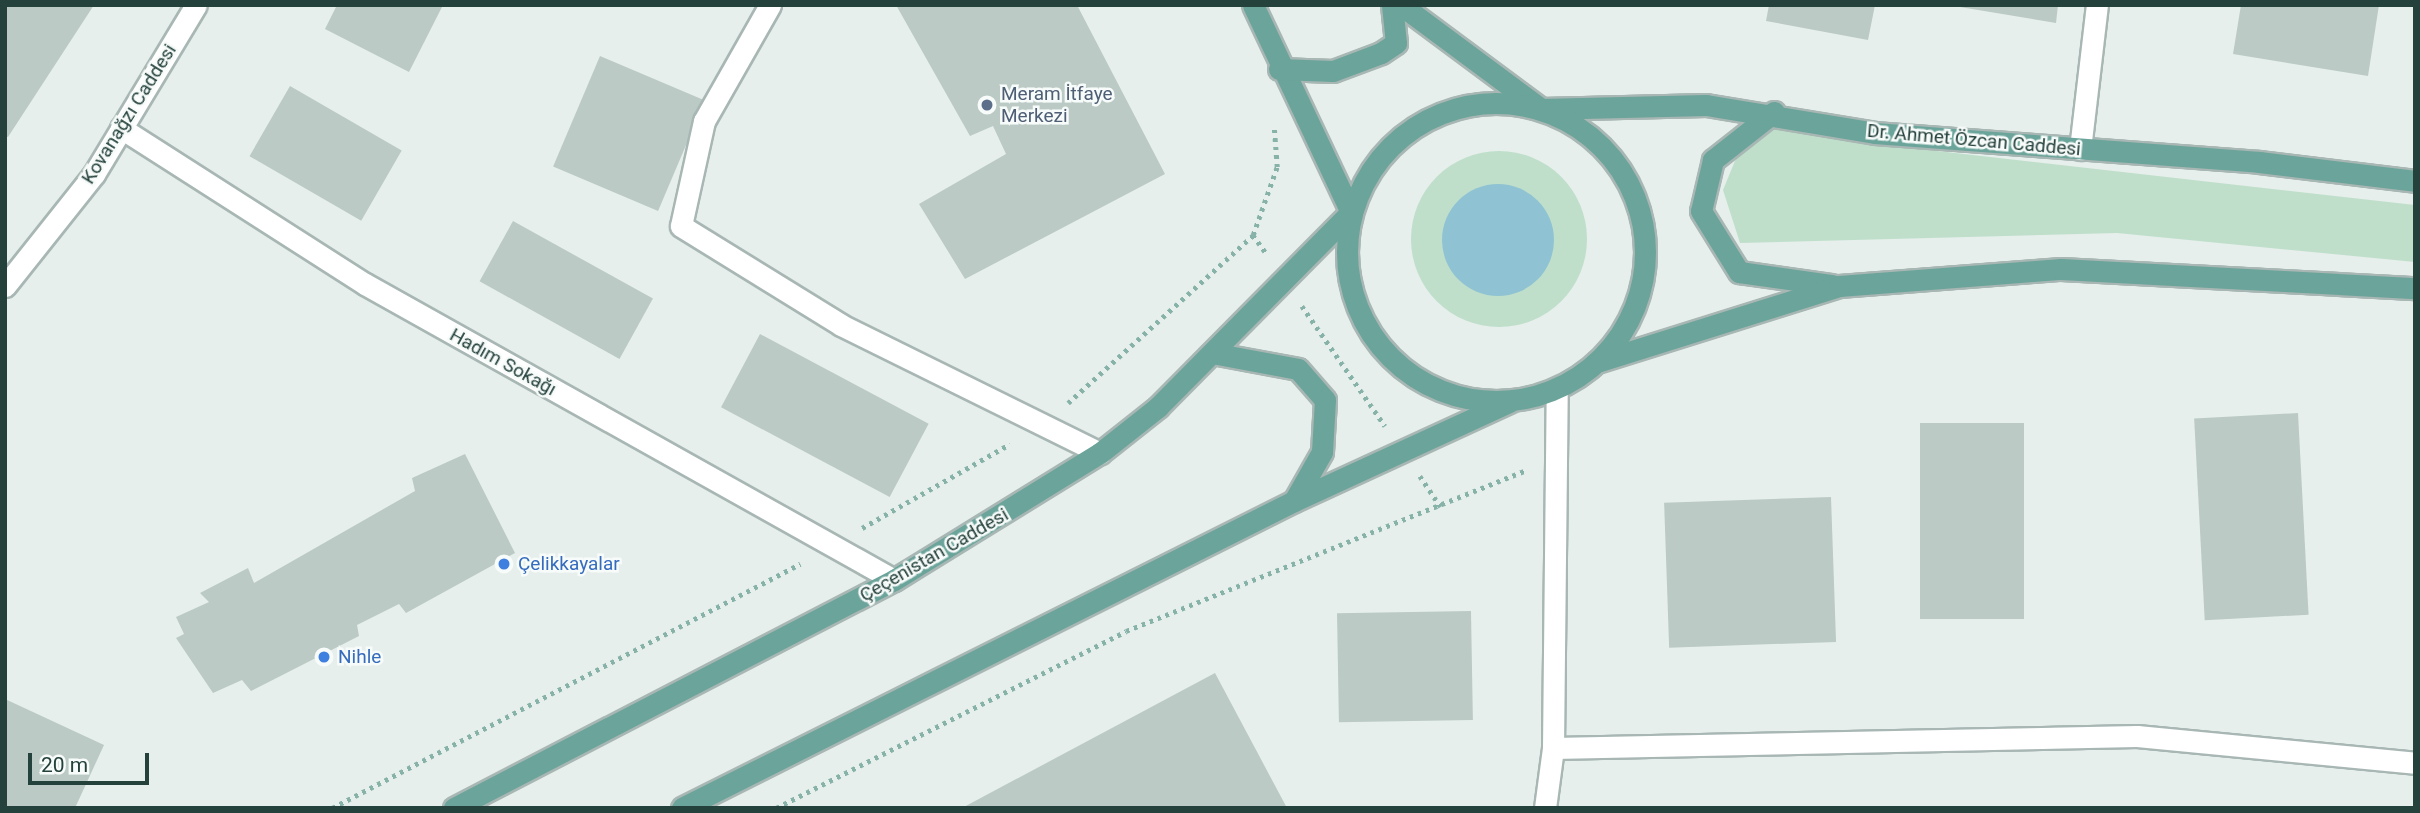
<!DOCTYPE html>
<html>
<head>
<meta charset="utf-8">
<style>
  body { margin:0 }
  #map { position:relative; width:2420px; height:813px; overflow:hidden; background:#e6efec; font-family:Roboto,sans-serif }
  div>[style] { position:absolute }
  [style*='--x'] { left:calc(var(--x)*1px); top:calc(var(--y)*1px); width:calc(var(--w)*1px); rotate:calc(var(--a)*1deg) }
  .green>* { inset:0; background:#bfdfcb }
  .round { border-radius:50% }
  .water>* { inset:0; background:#8fc3d3 }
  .building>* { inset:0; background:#bbcac5; transform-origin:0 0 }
  .path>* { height:4.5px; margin-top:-2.25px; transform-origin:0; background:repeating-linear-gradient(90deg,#87b2a8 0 3.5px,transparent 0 8.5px) }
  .roads { filter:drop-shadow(2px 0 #a8b7b4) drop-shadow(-2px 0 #a8b7b4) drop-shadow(0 2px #a8b7b4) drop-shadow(0 -2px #a8b7b4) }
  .minor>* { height:21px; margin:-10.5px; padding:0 10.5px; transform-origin:10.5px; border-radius:10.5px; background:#fff }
  .major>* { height:21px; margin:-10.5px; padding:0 10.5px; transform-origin:10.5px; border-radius:10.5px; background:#6ba49a }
  .major>.ring { margin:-10.5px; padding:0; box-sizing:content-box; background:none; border:21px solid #6ba49a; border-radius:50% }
  .dots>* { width:19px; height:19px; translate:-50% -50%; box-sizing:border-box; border:4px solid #f7fbf9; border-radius:50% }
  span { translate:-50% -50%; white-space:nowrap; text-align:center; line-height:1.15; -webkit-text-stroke:5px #f7fbf9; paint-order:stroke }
  .service-label { font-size:19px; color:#4e5e75 }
  .left { translate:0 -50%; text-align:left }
  .street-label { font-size:19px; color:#24413c }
  .shop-label { font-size:19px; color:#366cbe }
  .frame { position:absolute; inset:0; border:7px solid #24413c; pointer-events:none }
  .scale { position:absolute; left:28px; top:753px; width:121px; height:32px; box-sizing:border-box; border:4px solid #24413c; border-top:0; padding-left:9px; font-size:21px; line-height:24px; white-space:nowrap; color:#24413c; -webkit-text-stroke:5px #f7fbf9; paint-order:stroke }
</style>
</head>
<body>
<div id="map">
  <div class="green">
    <div style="clip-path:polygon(1773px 121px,1920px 149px,2415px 205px,2415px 262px,2117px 233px,1740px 243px,1723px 190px,1737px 156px)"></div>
    <div class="round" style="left:1411px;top:151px;width:176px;height:176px"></div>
  </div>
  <div class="water">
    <div class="round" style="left:1442px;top:184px;width:112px;height:112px"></div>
  </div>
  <div class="building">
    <div style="clip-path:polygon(5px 5px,94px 5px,8px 137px,5px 136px)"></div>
    <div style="clip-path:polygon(337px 5px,443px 5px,409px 72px,325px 29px)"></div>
    <div style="clip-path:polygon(896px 5px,1077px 5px,1165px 174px,965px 279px,919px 204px,1006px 154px,993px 126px,970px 136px)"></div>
    <div style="clip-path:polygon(1769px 5px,1875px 5px,1868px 40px,1766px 21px)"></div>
    <div style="clip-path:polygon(1948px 5px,2058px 5px,2056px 23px)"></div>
    <div style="clip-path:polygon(2241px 5px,2379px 5px,2368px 76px,2233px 54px)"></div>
    <div style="left:600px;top:56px;width:114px;height:120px;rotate:23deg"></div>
    <div style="left:290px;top:86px;width:129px;height:81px;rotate:30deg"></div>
    <div style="left:513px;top:221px;width:160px;height:69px;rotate:29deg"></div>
    <div style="left:760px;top:334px;width:191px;height:83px;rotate:28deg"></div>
    <div style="left:2298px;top:413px;width:202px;height:104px;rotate:87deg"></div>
    <div style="left:1920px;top:423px;width:104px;height:196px"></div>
    <div style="clip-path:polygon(465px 454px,515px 553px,406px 613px,399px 604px,357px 625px,359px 636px,251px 691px,242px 680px,213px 693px,176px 638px,184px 634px,176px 617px,209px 602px,200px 593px,248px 568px,254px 583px,415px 491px,412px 478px)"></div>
    <div style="left:1831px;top:497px;width:145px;height:167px;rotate:88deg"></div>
    <div style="left:1471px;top:611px;width:109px;height:134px;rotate:89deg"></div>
    <div style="clip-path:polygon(1215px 673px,1287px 808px,962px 808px)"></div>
    <div style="clip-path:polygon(5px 699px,104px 745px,75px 808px,5px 808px)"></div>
  </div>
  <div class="path">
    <div style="--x:1253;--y:235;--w:22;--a:54"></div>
    <div style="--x:1302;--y:306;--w:146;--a:55.3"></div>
    <div style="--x:1068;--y:403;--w:250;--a:-42.2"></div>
    <div style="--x:1253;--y:235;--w:72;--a:-70.6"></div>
    <div style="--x:1277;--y:167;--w:40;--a:-94.3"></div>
    <div style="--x:1420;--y:476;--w:37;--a:56"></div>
    <div style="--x:862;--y:528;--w:170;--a:-29.6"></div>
    <div style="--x:332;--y:808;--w:528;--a:-27.54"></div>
    <div style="--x:776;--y:808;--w:392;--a:-26.8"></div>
    <div style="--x:1126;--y:631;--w:430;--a:-21.9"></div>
  </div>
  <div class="roads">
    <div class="minor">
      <div style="--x:770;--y:5;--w:133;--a:119.6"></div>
      <div style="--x:704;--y:121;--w:107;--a:102.4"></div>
      <div style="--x:681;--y:226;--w:188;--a:31.7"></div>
      <div style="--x:841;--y:325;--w:289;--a:26.3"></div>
      <div style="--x:121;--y:128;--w:290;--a:32.6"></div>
      <div style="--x:365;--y:284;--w:606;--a:29.23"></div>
      <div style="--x:2080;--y:149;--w:145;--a:-83.3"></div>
      <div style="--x:5;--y:286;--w:143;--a:-51.5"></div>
      <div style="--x:94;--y:174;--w:197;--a:-58.9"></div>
      <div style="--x:1553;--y:748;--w:584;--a:-1.18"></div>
      <div style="--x:2137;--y:736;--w:279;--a:5.5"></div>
      <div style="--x:1545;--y:808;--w:61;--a:-82.4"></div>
      <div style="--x:1553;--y:748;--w:359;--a:-89.4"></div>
    </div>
    <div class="major">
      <div style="--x:1253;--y:5;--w:229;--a:64.7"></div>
      <div style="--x:1401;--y:5;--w:174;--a:36.6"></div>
      <div style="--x:1541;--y:109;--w:165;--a:-1.4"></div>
      <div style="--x:1706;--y:105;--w:171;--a:9.4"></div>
      <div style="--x:1875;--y:133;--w:385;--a:4.3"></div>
      <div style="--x:2259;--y:162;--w:157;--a:6.9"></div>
      <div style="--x:1279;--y:69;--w:54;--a:2.1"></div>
      <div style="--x:1333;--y:71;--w:51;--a:-20.6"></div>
      <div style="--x:1381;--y:53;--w:18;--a:-34"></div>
      <div style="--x:1396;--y:43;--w:38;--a:-96"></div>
      <div class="ring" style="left:1347px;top:103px;width:277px;height:277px"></div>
      <div style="--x:1774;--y:112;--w:78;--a:141.8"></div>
      <div style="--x:1713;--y:160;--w:52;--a:103.2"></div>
      <div style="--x:1701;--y:211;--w:72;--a:58.1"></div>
      <div style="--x:1739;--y:272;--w:94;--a:8"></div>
      <div style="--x:1212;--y:353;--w:87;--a:10.5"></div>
      <div style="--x:1298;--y:369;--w:41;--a:48.9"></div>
      <div style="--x:1325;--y:400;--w:52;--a:93.3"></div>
      <div style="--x:1322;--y:452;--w:56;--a:119.7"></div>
      <div style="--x:1600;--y:361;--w:250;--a:-17.4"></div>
      <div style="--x:1839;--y:286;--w:223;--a:-4.4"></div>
      <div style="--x:2061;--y:269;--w:355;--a:3.1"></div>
      <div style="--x:454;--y:808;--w:496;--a:-27.4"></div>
      <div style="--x:894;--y:580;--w:242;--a:-31.7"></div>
      <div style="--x:1100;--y:453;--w:74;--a:-38.4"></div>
      <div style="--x:1158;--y:407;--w:274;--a:-45.3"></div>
      <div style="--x:682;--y:808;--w:685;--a:-26.64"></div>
      <div style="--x:1294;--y:501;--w:237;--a:-24.7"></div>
    </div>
  </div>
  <div class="dots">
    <div style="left:987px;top:105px;background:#5c6f8a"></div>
    <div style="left:504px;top:564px;background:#3f7fe0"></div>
    <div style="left:324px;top:657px;background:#3f7fe0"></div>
  </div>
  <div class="service-label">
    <span class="left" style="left:1001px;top:105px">Meram İtfaye<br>Merkezi</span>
  </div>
  <div class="street-label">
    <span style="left:129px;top:114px;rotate:-58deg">Kovanağzı Caddesi</span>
    <span style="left:1974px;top:140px;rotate:5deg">Dr. Ahmet Özcan Caddesi</span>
    <span style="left:503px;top:362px;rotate:29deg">Hadım Sokağı</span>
    <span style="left:934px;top:555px;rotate:-30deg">Çeçenistan Caddesi</span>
  </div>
  <div class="shop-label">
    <span class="left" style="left:518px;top:564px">Çelikkayalar</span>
    <span class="left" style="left:338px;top:657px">Nihle</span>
  </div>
  <div class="frame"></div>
  <div class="scale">20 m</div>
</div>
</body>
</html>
